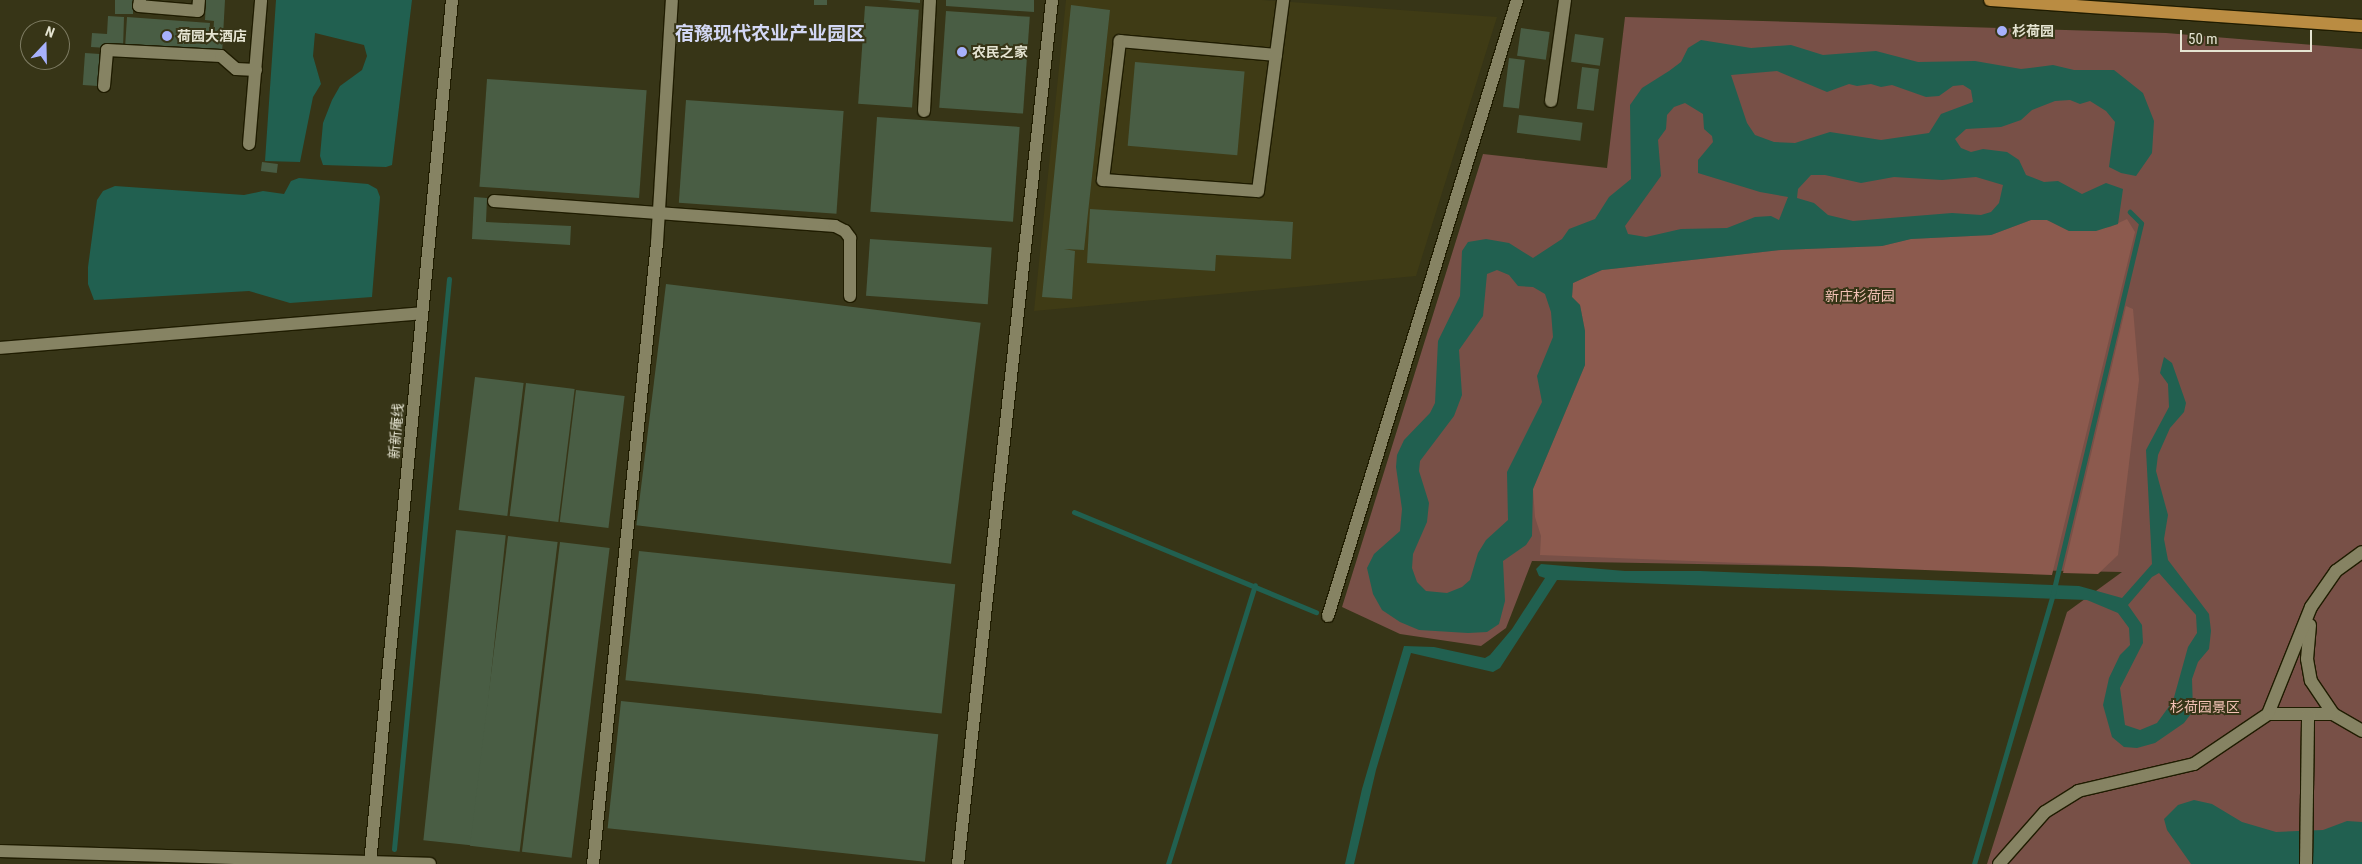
<!DOCTYPE html>
<html>
<head>
<meta charset="utf-8">
<style>
  body { margin:0 }
  #map { position:relative; width:2362px; height:864px; overflow:hidden; background:#373517; font-family:"Roboto Condensed","Noto Sans SC",sans-serif }
  div>[style] { position:absolute }
  [style*='--x'] { left:calc(var(--x)*1px); top:calc(var(--y)*1px); width:calc(var(--w)*1px); rotate:calc(var(--a)*1deg) }
  .built>* { inset:0; background:#3f3b15 }
  .green>* { inset:0; background:#785047 }
  .forest>* { inset:0; background:#8c5a4e }
  .water>* { inset:0; background:#216050 }
  .stream>* { height:5px; margin:-2.5px; padding:0 2.5px; transform-origin:2.5px; border-radius:2.5px; background:#216050 }
  .building>* { inset:0; background:#495d44; transform-origin:0 0 }
  .roads { filter:drop-shadow(1px 0 #1f1c00) drop-shadow(-1px 0 #1f1c00) drop-shadow(0 1px #1f1c00) drop-shadow(0 -1px #1f1c00) }
  .minor>* { height:12px; margin:-6px; padding:0 6px; transform-origin:6px; border-radius:6px; background:#868363 }
  .major>* { height:12px; margin:-6px; padding:0 6px; transform-origin:6px; border-radius:6px; background:#ba8c42 }
  .dots>* { width:14px; height:14px; translate:-50% -50%; box-sizing:border-box; border:2px solid #373517; border-radius:50% }
  span { translate:-50% -50%; white-space:nowrap; text-align:center; line-height:1.15; -webkit-text-stroke:4px #373517; paint-order:stroke }
  .poi-label { font-size:14px; color:#e5e4d2; font-weight:700 }
  .left { translate:0 -50%; text-align:left }
  .park-label { font-size:14px; color:#f4c3b6 }
  .street-label { font-size:14px; color:#e5e4d2 }
  .district-label { font-size:19px; color:#d3d8f5; font-weight:700 }
  .north { position:absolute; left:20px; top:20px; width:50px; height:50px; box-sizing:border-box; background:#373517; border:1px solid #7d7b62; border-radius:50%; rotate:21deg; font-size:14px; font-weight:700; line-height:20px; text-align:center; color:#e5e4d2 }
  .north::after { content:''; display:block; margin:auto; width:18px; height:22px; background:#a7b1fc; clip-path:polygon(50% 0,100% 100%,50% 72%,0 100%) }
  .scale { position:absolute; left:2180px; top:30px; width:132px; height:22px; box-sizing:border-box; border:2px solid #e5e4d2; border-top:0; padding-left:6px; font-size:15px; line-height:18px; white-space:nowrap; color:#e5e4d2; -webkit-text-stroke:4px #373517; paint-order:stroke }
</style>
</head>
<body>
<div id="map">
  <div class="built">
    <div style="clip-path:polygon(1066px 0,1262px 0,1497px 17px,1416px 276px,1034px 311px)"></div>
  </div>
  <div class="green">
    <div style="clip-path:polygon(1625px 17px,2166px 33px,2362px 49px,2362px 864px,1987px 864px,2067px 612px,2122px 572px,1532px 561px,1506px 628px,1481px 646px,1400px 634px,1342px 607px,1483px 154px,1607px 168px)"></div>
  </div>
  <div class="forest">
    <div style="clip-path:polygon(2127px 219px,2135px 232px,2052px 575px,1540px 555px,1541px 536px,1535px 517px,1533px 489px,1585px 365px,1585px 331px,1580px 305px,1572px 297px,1573px 283px,1602px 270px,1781px 250px,1882px 246px,1910px 239px,1991px 235px,2031px 220px,2047px 220px,2069px 231px,2110px 227px)"></div>
    <div style="clip-path:polygon(2126px 306px,2133px 309px,2139px 380px,2118px 555px,2098px 574px,2063px 573px)"></div>
  </div>
  <div class="water">
    <div style="clip-path:polygon(276px 0,412px 0,392px 165px,386px 167px,323px 165px,320px 156px,323px 123px,332px 100px,340px 86px,362px 70px,367px 56px,364px 45px,315px 33px,313px 56px,321px 84px,313px 97px,300px 162px,265px 161px)"></div>
    <div style="clip-path:polygon(evenodd,1701px 40px,1751px 48px,1791px 45px,1823px 55px,1876px 51px,1918px 62px,1975px 61px,2021px 69px,2053px 65px,2074px 70px,2114px 70px,2143px 93px,2154px 121px,2152px 153px,2136px 176px,2121px 173px,2109px 167px,2115px 122px,2106px 111px,2090px 101px,2080px 104px,2070px 100px,2055px 101px,2032px 110px,2021px 120px,2001px 127px,1966px 129px,1955px 139px,1961px 148px,1971px 152px,1983px 149px,2007px 152px,2019px 160px,2026px 175px,2044px 182px,2058px 181px,2082px 194px,2106px 183px,2123px 189px,2118px 224px,2096px 231px,2069px 231px,2047px 220px,2031px 220px,1991px 235px,1911px 239px,1882px 246px,1781px 250px,1602px 270px,1573px 283px,1572px 297px,1580px 305px,1585px 331px,1585px 365px,1533px 489px,1532px 536px,1526px 545px,1503px 561px,1505px 601px,1499px 624px,1487px 632px,1468px 633px,1419px 630px,1400px 622px,1382px 610px,1373px 594px,1367px 568px,1374px 554px,1400px 531px,1402px 509px,1396px 467px,1397px 455px,1404px 440px,1430px 413px,1435px 403px,1438px 341px,1460px 296px,1462px 251px,1468px 242px,1486px 239px,1509px 243px,1533px 258px,1562px 239px,1569px 229px,1595px 219px,1609px 197px,1631px 179px,1630px 105px,1642px 88px,1669px 71px,1681px 62px,1688px 48px,1701px 40px,1777px 71px,1827px 92px,1849px 84px,1857px 86px,1871px 84px,1881px 87px,1892px 85px,1926px 97px,1939px 96px,1953px 86px,1963px 85px,1971px 90px,1973px 102px,1941px 114px,1929px 133px,1881px 140px,1830px 132px,1795px 143px,1774px 142px,1755px 135px,1747px 123px,1731px 75px,1777px 71px,1701px 40px,1685px 103px,1703px 114px,1704px 129px,1712px 136px,1713px 142px,1698px 160px,1698px 173px,1760px 192px,1788px 197px,1779px 220px,1771px 216px,1755px 217px,1727px 228px,1681px 229px,1646px 237px,1628px 234px,1625px 226px,1661px 176px,1658px 140px,1666px 129px,1667px 115px,1674px 107px,1685px 103px,1701px 40px,1811px 175px,1825px 175px,1861px 183px,1894px 177px,1942px 180px,1976px 177px,2003px 185px,1999px 203px,1991px 212px,1981px 215px,1952px 213px,1853px 221px,1828px 215px,1814px 203px,1797px 198px,1798px 189px,1811px 175px,1701px 40px,1497px 270px,1509px 275px,1518px 286px,1533px 287px,1545px 294px,1551px 312px,1553px 337px,1537px 376px,1542px 402px,1507px 472px,1508px 520px,1486px 540px,1478px 553px,1470px 580px,1462px 587px,1447px 593px,1426px 591px,1417px 582px,1412px 568px,1413px 554px,1427px 522px,1429px 503px,1419px 471px,1420px 461px,1454px 416px,1462px 395px,1459px 350px,1483px 316px,1487px 274px,1497px 270px)"></div>
    <div style="clip-path:polygon(299px 178px,368px 184px,377px 189px,380px 197px,372px 297px,290px 303px,249px 291px,94px 300px,88px 284px,88px 267px,97px 200px,103px 191px,115px 186px,244px 195px,263px 191px,284px 194px,291px 181px)"></div>
    <div style="clip-path:polygon(evenodd,2164px 357px,2172px 363px,2186px 403px,2184px 412px,2170px 428px,2158px 455px,2156px 471px,2168px 515px,2164px 539px,2168px 560px,2209px 614px,2211px 631px,2209px 649px,2198px 662px,2192px 679px,2193px 711px,2184px 723px,2155px 743px,2137px 748px,2124px 747px,2112px 737px,2103px 705px,2109px 678px,2120px 655px,2130px 645px,2129px 628px,2118px 613px,2087px 600px,1557px 580px,1500px 668px,1493px 672px,1411px 653px,1376px 770px,1354px 864px,1345px 864px,1362px 789px,1404px 646px,1434px 647px,1485px 658px,1490px 655px,1512px 629px,1545px 578px,1539px 576px,1536px 569px,1541px 564px,1625px 571px,1700px 571px,2079px 586px,2122px 598px,2152px 564px,2146px 450px,2169px 407px,2168px 384px,2160px 373px,2164px 357px,2159px 573px,2196px 615px,2197px 633px,2188px 647px,2173px 701px,2157px 723px,2140px 730px,2125px 725px,2120px 688px,2143px 643px,2142px 625px,2128px 605px,2152px 577px,2159px 573px)"></div>
    <div style="clip-path:polygon(2194px 800px,2212px 804px,2242px 822px,2276px 832px,2323px 830px,2347px 821px,2362px 822px,2362px 864px,2191px 864px,2167px 830px,2164px 819px,2178px 805px)"></div>
  </div>
  <div class="stream">
    <div style="--x:1074;--y:512;--w:262;--a:22.5"></div>
    <div style="--x:394;--y:849;--w:573;--a:-84.49"></div>
    <div style="--x:1168;--y:864;--w:292;--a:-72.7"></div>
    <div style="--x:1974;--y:864;--w:282;--a:-73.7"></div>
    <div style="--x:2053;--y:593;--w:380;--a:-76.6"></div>
    <div style="--x:2141;--y:223;--w:16;--a:-135"></div>
  </div>
  <div class="building">
    <div style="left:115px;top:0;width:18px;height:14px"></div>
    <div style="clip-path:polygon(206px 0,225px 0,222px 54px,125px 48px,127px 17px,210px 23px,209px 35px,213px 36px,214px 21px,205px 20px)"></div>
    <div style="left:814px;top:0;width:13px;height:5px"></div>
    <div style="clip-path:polygon(887px 0,920px 0,920px 3px)"></div>
    <div style="clip-path:polygon(946px 0,1034px 0,1034px 12px,946px 6px)"></div>
    <div style="clip-path:polygon(1071px 5px,1110px 10px,1084px 250px,1064px 249px,1075px 251px,1072px 299px,1042px 297px)"></div>
    <div style="left:865px;top:6px;width:54px;height:98px;rotate:4deg"></div>
    <div style="left:946px;top:11px;width:84px;height:97px;rotate:4deg"></div>
    <div style="clip-path:polygon(108px 16px,124px 17px,123px 49px,91px 47px,92px 33px,107px 34px)"></div>
    <div style="left:1521px;top:28px;width:29px;height:28px;rotate:8deg"></div>
    <div style="left:1575px;top:34px;width:29px;height:28px;rotate:8deg"></div>
    <div style="left:85px;top:53px;width:15px;height:32px;rotate:4deg"></div>
    <div style="left:1509px;top:58px;width:16px;height:49px;rotate:7deg"></div>
    <div style="left:1135px;top:62px;width:110px;height:84px;rotate:5deg"></div>
    <div style="left:1582px;top:67px;width:17px;height:42px;rotate:7deg"></div>
    <div style="left:487px;top:79px;width:160px;height:108px;rotate:4deg"></div>
    <div style="left:686px;top:100px;width:158px;height:103px;rotate:4deg"></div>
    <div style="left:1519px;top:115px;width:64px;height:18px;rotate:7deg"></div>
    <div style="left:877px;top:117px;width:143px;height:95px;rotate:4deg"></div>
    <div style="left:262px;top:162px;width:16px;height:9px;rotate:7deg"></div>
    <div style="clip-path:polygon(474px 197px,487px 198px,486px 222px,571px 226px,570px 245px,472px 239px)"></div>
    <div style="clip-path:polygon(1090px 209px,1293px 222px,1291px 259px,1216px 255px,1215px 271px,1087px 263px)"></div>
    <div style="left:870px;top:239px;width:122px;height:57px;rotate:4deg"></div>
    <div style="left:666px;top:284px;width:317px;height:243px;rotate:7deg"></div>
    <div style="left:475px;top:377px;width:49px;height:134px;rotate:7deg"></div>
    <div style="left:526px;top:383px;width:49px;height:134px;rotate:7deg"></div>
    <div style="left:576px;top:390px;width:49px;height:133px;rotate:7deg"></div>
    <div style="left:456px;top:530px;width:50px;height:312px;rotate:6deg"></div>
    <div style="left:508px;top:536px;width:50px;height:312px;rotate:7deg"></div>
    <div style="left:560px;top:542px;width:50px;height:312px;rotate:7deg"></div>
    <div style="left:639px;top:551px;width:318px;height:130px;rotate:6deg"></div>
    <div style="left:621px;top:701px;width:319px;height:128px;rotate:6deg"></div>
  </div>
  <div class="roads">
    <div class="minor">
      <div style="--x:140;--y:0;--w:6;--a:99"></div>
      <div style="--x:139;--y:6;--w:59;--a:4.8"></div>
      <div style="--x:198;--y:11;--w:11;--a:-85"></div>
      <div style="--x:1276;--y:55;--w:157;--a:-174.9"></div>
      <div style="--x:1120;--y:41;--w:140;--a:97"></div>
      <div style="--x:1103;--y:180;--w:155;--a:4.1"></div>
      <div style="--x:1258;--y:191;--w:193;--a:-82.5"></div>
      <div style="--x:104;--y:86;--w:36;--a:-85"></div>
      <div style="--x:107;--y:50;--w:114;--a:3"></div>
      <div style="--x:221;--y:56;--w:20;--a:41"></div>
      <div style="--x:236;--y:69;--w:20;--a:3"></div>
      <div style="--x:1551;--y:101;--w:102;--a:-82.1"></div>
      <div style="--x:924;--y:111;--w:111;--a:-86.9"></div>
      <div style="--x:249;--y:144;--w:144;--a:-85.2"></div>
      <div style="--x:494;--y:201;--w:342;--a:4.2"></div>
      <div style="--x:835;--y:226;--w:11;--a:27"></div>
      <div style="--x:845;--y:231;--w:9;--a:54"></div>
      <div style="--x:850;--y:238;--w:58;--a:90"></div>
      <div style="--x:0;--y:348;--w:423;--a:-4.7"></div>
      <div style="--x:1328;--y:616;--w:644;--a:-72.94"></div>
      <div style="--x:2310;--y:625;--w:34;--a:95"></div>
      <div style="--x:2307;--y:659;--w:22;--a:80"></div>
      <div style="--x:2311;--y:681;--w:40;--a:56"></div>
      <div style="--x:2333;--y:714;--w:34;--a:30"></div>
      <div style="--x:2268;--y:714;--w:65;--a:0"></div>
      <div style="--x:0;--y:851;--w:430;--a:1.7"></div>
      <div style="--x:370;--y:864;--w:868;--a:-84.58"></div>
      <div style="--x:593;--y:864;--w:624;--a:-84.12"></div>
      <div style="--x:657;--y:243;--w:243;--a:-86.5"></div>
      <div style="--x:958;--y:864;--w:869;--a:-83.79"></div>
      <div style="--x:1999;--y:864;--w:69;--a:-48.5"></div>
      <div style="--x:2045;--y:812;--w:39;--a:-32"></div>
      <div style="--x:2078;--y:791;--w:119;--a:-13.1"></div>
      <div style="--x:2194;--y:764;--w:89;--a:-34"></div>
      <div style="--x:2268;--y:714;--w:115;--a:-68.1"></div>
      <div style="--x:2311;--y:607;--w:44;--a:-55.2"></div>
      <div style="--x:2336;--y:571;--w:32;--a:-36"></div>
      <div style="--x:2306;--y:864;--w:150;--a:-89.2"></div>
    </div>
    <div class="major">
      <div style="--x:1990;--y:0;--w:373;--a:4"></div>
    </div>
  </div>
  <div class="dots">
    <div style="left:2002px;top:31px;background:#a7b1fc"></div>
    <div style="left:167px;top:36px;background:#a7b1fc"></div>
    <div style="left:962px;top:52px;background:#a7b1fc"></div>
  </div>
  <div class="poi-label">
    <span class="left" style="left:2012px;top:31px">杉荷园</span>
    <span class="left" style="left:177px;top:36px">荷园大酒店</span>
    <span class="left" style="left:972px;top:52px">农民之家</span>
  </div>
  <div class="park-label">
    <span style="left:1860px;top:296px">新庄杉荷园</span>
    <span style="left:2205px;top:707px">杉荷园景区</span>
  </div>
  <div class="street-label">
    <span style="left:396px;top:431px;rotate:-85deg">新新庵线</span>
  </div>
  <div class="district-label">
    <span style="left:770px;top:34px">宿豫现代农业产业园区</span>
  </div>
  <div class="north">N</div>
  <div class="scale">50 m</div>
</div>
</body>
</html>
